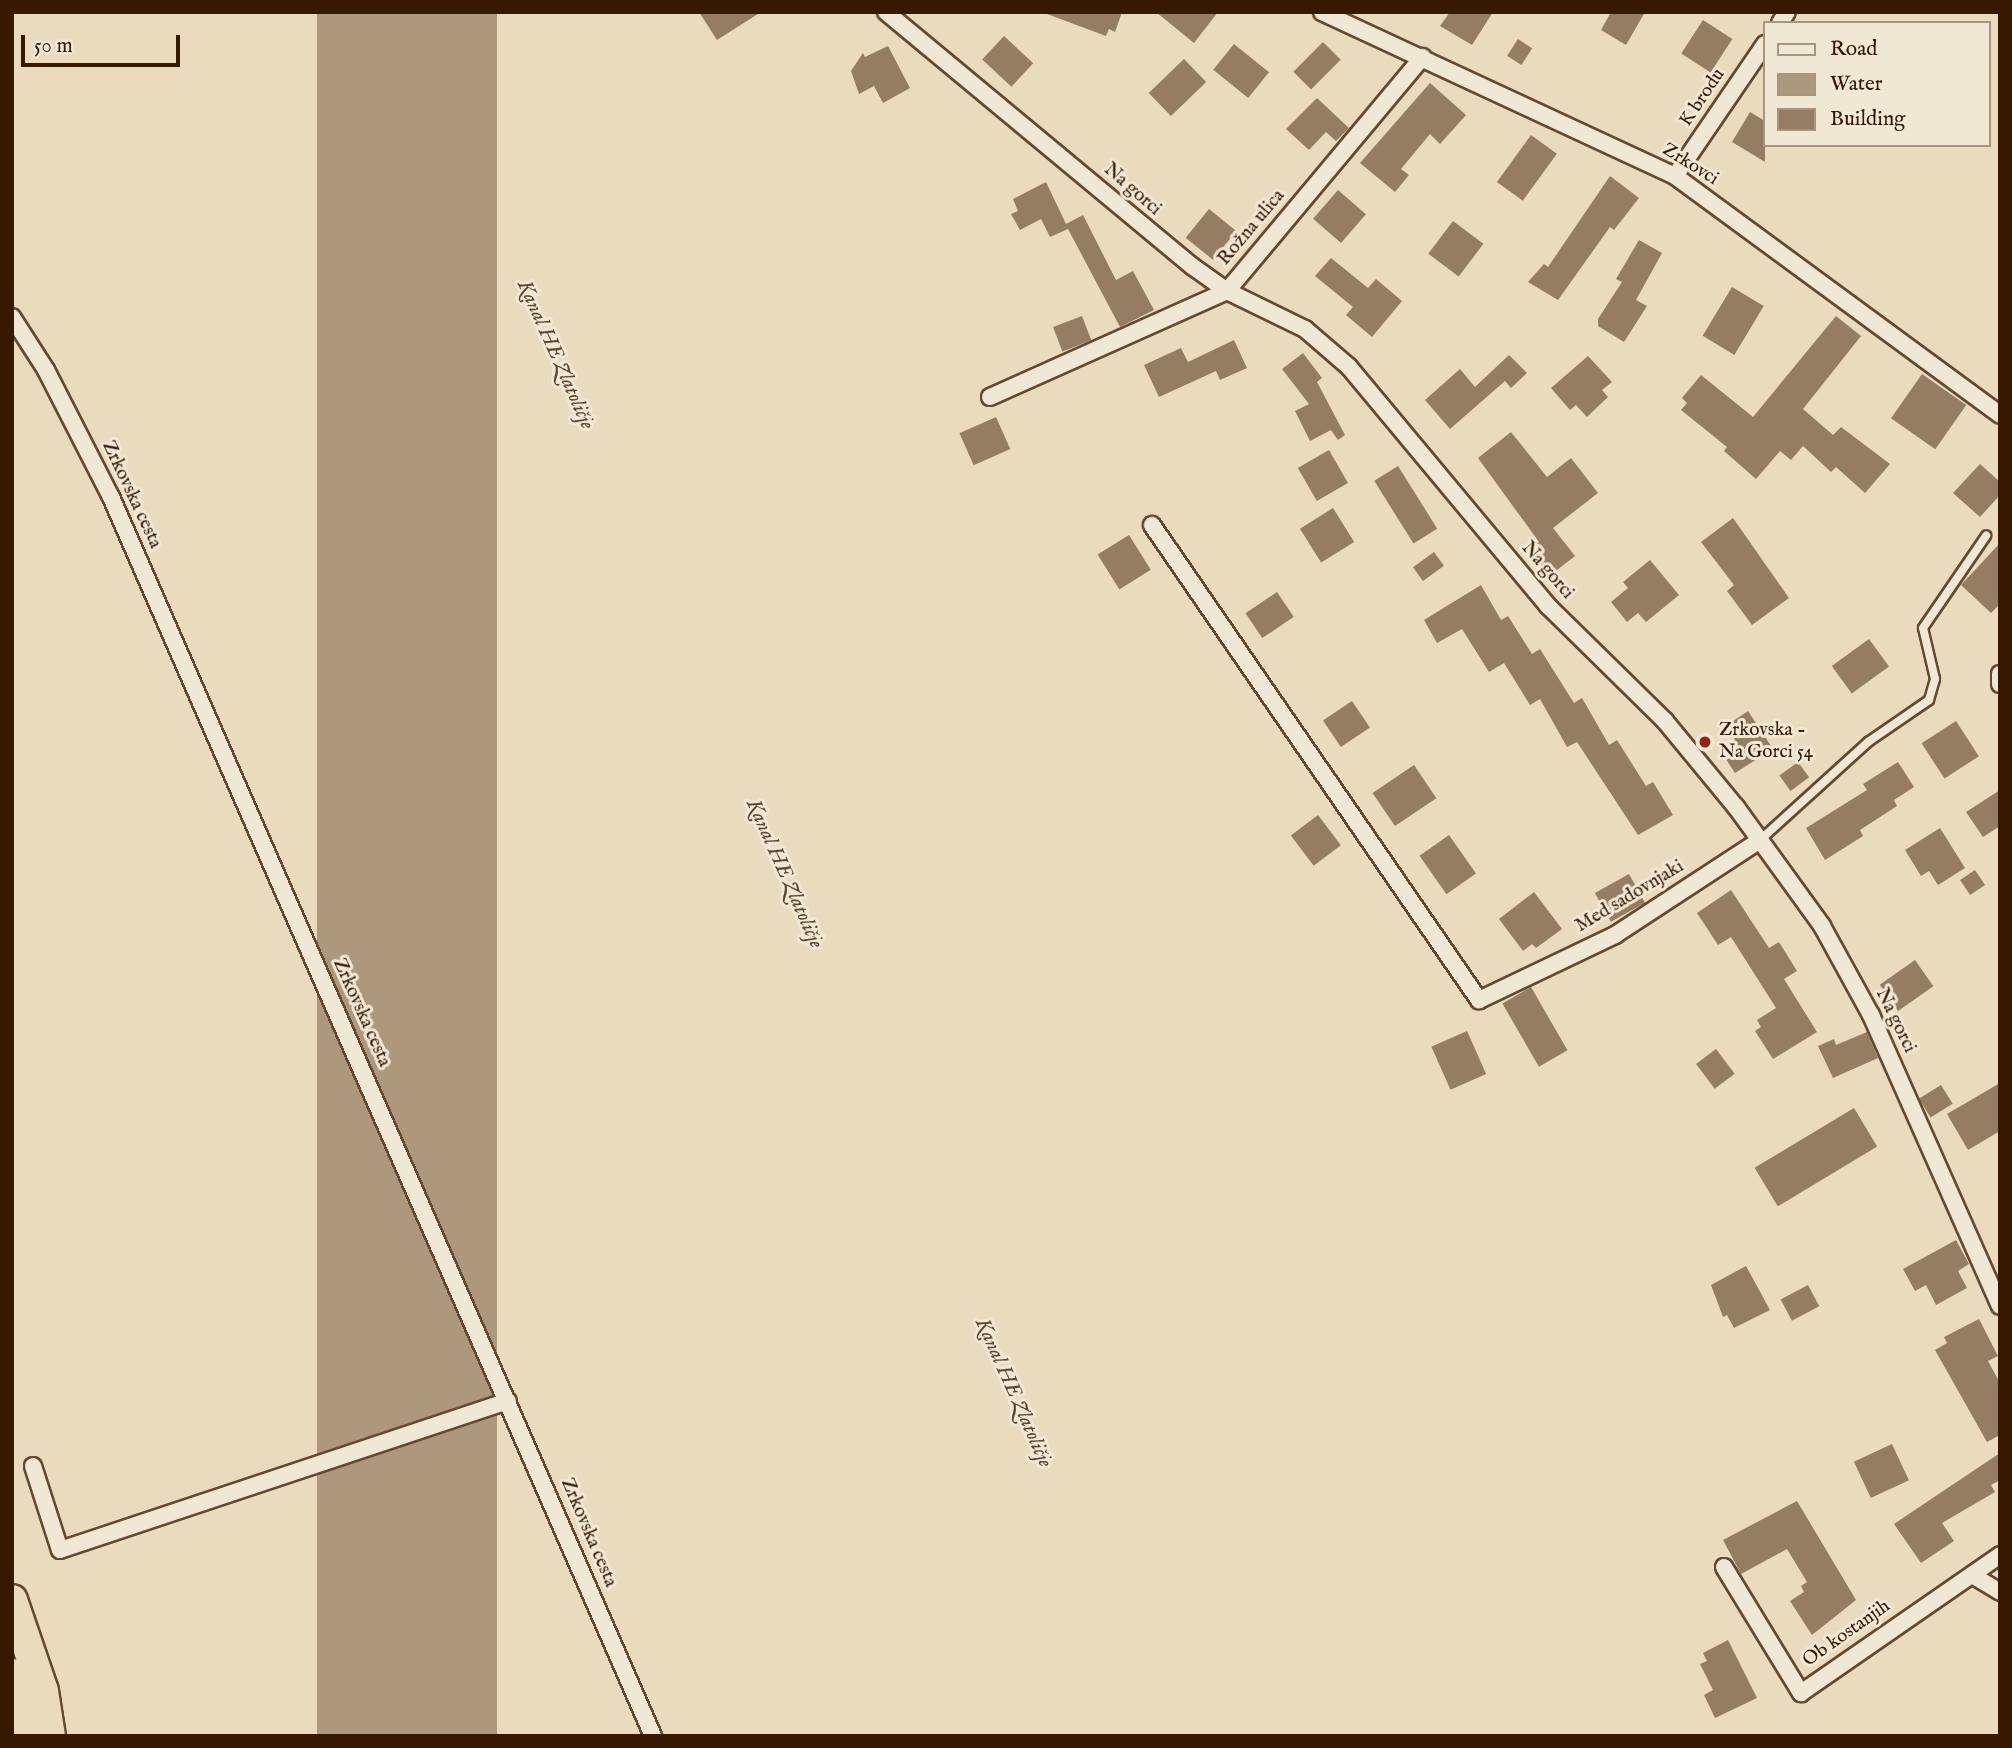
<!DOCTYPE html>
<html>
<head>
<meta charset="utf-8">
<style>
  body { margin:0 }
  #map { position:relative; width:2012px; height:1748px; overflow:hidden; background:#eadabe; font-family:"IM FELL English",serif }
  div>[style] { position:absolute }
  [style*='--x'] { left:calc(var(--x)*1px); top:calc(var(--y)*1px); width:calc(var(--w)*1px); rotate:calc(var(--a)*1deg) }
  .water>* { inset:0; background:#ad987e; transform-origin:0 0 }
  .building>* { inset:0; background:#947d63; transform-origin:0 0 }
  .roads { filter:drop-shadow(2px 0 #644930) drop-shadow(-2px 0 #644930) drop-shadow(0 2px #644930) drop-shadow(0 -2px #644930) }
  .lane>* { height:8px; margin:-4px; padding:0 4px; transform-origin:4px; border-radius:4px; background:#f1e7d5 }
  .street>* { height:16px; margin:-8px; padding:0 8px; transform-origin:8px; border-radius:8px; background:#f1e7d5 }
  .highway>* { height:30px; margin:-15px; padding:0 15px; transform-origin:15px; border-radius:15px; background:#eadabe }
  .dots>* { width:19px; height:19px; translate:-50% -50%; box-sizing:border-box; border:4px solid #f1e7d5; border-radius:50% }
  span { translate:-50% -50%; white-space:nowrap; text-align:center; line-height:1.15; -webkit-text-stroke:6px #f1e7d5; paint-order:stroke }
  .street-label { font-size:19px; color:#371901 }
  .poi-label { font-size:19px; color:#371901 }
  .left { translate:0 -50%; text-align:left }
  .water-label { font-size:21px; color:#60452d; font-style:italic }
  .frame { position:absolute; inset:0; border:14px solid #371901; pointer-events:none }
  .legend { position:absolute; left:1763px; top:21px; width:228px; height:126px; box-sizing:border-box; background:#f1e7d5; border:2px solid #a79580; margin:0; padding:9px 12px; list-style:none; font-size:21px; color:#371901 }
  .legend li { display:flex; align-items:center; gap:14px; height:35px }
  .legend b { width:35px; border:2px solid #a79580 }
  .scale { position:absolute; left:21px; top:35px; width:159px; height:32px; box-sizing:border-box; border:4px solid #371901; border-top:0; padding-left:9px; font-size:21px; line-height:24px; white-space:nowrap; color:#371901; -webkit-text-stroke:5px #f1e7d5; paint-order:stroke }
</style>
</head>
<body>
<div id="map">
  <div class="water">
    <div style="left:317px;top:12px;width:180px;height:1883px"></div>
  </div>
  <div class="building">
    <div style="clip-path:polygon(699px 12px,761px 12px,717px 40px)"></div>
    <div style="clip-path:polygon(1068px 12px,1122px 12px,1115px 32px,1109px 29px,1106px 36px,1047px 14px)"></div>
    <div style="clip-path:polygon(1156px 12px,1218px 12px,1194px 43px)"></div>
    <div style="clip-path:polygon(1450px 12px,1493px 12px,1472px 45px,1440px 26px)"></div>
    <div style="clip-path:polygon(1611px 12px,1645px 12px,1626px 45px,1601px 30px)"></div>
    <div style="left:1703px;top:20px;width:35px;height:40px;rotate:33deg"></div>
    <div style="left:1004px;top:36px;width:40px;height:32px;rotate:43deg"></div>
    <div style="left:1518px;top:39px;width:17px;height:20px;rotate:33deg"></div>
    <div style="left:1323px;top:42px;width:25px;height:42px;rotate:45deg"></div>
    <div style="left:1234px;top:44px;width:45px;height:33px;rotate:39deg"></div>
    <div style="clip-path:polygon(888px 46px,910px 88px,883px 103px,874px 86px,859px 94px,851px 71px,863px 53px,865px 57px)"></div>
    <div style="left:1184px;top:59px;width:32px;height:49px;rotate:46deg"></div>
    <div style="clip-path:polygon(1430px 83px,1466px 115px,1440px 144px,1430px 134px,1401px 169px,1409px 175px,1395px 192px,1360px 163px)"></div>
    <div style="clip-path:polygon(1317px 98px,1349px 128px,1336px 141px,1326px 132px,1309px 150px,1286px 129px)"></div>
    <div style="clip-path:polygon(1750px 112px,1765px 121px,1765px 162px,1732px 142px)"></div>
    <div style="left:1531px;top:135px;width:32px;height:58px;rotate:36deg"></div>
    <div style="clip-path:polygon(1610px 176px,1639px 198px,1614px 230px,1610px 227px,1558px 300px,1528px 282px,1544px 264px,1548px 267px)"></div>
    <div style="clip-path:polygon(1046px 182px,1066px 224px,1083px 215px,1116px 280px,1133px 271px,1154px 310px,1120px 327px,1068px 229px,1050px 237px,1041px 219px,1020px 230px,1011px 214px,1018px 211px,1013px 199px)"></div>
    <div style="left:1338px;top:190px;width:37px;height:38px;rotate:41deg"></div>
    <div style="left:1209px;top:209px;width:35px;height:37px;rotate:39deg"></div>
    <div style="left:1453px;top:221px;width:38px;height:41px;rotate:37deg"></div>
    <div style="clip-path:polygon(1639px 240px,1662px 253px,1636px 300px,1647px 306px,1624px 342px,1598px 326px,1598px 319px,1622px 282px,1616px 279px)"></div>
    <div style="clip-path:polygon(1331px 258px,1368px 288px,1376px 279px,1402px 301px,1372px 337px,1346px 315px,1353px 307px,1315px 276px)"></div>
    <div style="left:1732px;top:287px;width:37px;height:57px;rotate:31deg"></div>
    <div style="left:1082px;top:316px;width:26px;height:31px;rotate:69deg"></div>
    <div style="clip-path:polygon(1836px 316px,1861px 336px,1803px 409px,1833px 435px,1841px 427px,1890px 464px,1865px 493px,1836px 467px,1831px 472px,1803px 446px,1791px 460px,1780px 451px,1756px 479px,1724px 451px,1727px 447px,1681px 410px,1687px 403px,1682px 398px,1701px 375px,1753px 417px)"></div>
    <div style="clip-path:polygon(1234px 340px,1247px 368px,1220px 380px,1216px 371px,1159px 397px,1144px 365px,1181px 348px,1188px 362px)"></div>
    <div style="clip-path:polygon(1303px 353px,1322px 378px,1317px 382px,1345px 435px,1338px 440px,1331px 430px,1310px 441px,1295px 411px,1309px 404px,1282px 369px)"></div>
    <div style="clip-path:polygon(1509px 355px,1527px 373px,1511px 388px,1505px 381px,1450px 429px,1425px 400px,1460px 369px,1475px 387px)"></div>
    <div style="clip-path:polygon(1588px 356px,1612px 382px,1602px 390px,1608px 397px,1587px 417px,1576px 405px,1570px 410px,1551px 388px)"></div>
    <div style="left:1922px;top:374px;width:54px;height:54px;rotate:35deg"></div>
    <div style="left:996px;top:417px;width:35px;height:40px;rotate:66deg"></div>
    <div style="clip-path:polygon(1511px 432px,1547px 477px,1571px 458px,1598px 493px,1553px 528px,1575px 556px,1548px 577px,1527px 551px,1539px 542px,1478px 458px)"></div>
    <div style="left:1329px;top:450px;width:38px;height:36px;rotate:60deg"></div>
    <div style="clip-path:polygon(1980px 464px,2000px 482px,2000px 495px,1980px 517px,1953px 493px)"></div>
    <div style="left:1398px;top:466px;width:74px;height:28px;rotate:58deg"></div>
    <div style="left:1333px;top:508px;width:40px;height:39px;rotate:58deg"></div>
    <div style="clip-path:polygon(1733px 518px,1789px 598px,1752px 625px,1727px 591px,1734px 585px,1701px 542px)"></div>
    <div style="left:1129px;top:535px;width:41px;height:37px;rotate:58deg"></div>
    <div style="clip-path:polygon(2000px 543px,2000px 604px,1991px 613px,1961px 585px)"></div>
    <div style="left:1434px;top:552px;width:17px;height:26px;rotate:54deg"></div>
    <div style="clip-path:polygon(1650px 560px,1679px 595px,1646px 622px,1638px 613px,1627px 622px,1611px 602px,1628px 588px,1623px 582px)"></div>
    <div style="clip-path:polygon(1481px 585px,1501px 620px,1508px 616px,1532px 654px,1540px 649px,1574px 703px,1582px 698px,1609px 745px,1617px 740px,1646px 786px,1653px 782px,1673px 815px,1638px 835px,1577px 742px,1567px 747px,1540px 699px,1530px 705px,1504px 663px,1489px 672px,1462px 629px,1437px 643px,1424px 620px)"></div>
    <div style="left:1277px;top:592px;width:30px;height:38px;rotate:56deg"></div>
    <div style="left:1869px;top:639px;width:34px;height:46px;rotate:54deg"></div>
    <div style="left:1352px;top:701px;width:32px;height:35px;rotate:56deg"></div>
    <div style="clip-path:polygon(1748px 711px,1773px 749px,1735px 773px,1720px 750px,1735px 740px,1726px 726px)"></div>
    <div style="left:1956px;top:721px;width:42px;height:41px;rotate:57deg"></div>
    <div style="left:1798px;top:762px;width:19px;height:23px;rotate:54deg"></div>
    <div style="clip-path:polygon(1898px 762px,1914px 787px,1894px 800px,1897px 806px,1860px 830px,1863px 836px,1825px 860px,1806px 828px,1867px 790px,1863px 784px)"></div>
    <div style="left:1414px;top:765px;width:40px;height:50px;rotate:56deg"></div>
    <div style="clip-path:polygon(2000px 790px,2000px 826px,1983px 837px,1966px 812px)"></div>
    <div style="left:1318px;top:815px;width:38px;height:34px;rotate:53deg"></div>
    <div style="clip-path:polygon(1940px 828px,1965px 868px,1938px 885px,1929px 871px,1921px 876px,1905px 850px)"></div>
    <div style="left:1449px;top:835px;width:47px;height:36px;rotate:55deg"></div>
    <div style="left:1975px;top:870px;width:18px;height:18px;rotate:56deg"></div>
    <div style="left:1629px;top:874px;width:33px;height:39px;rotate:61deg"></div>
    <div style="clip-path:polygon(1731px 890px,1769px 948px,1779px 942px,1797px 971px,1784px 979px,1817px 1032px,1773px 1059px,1755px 1031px,1761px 1027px,1757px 1020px,1776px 1008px,1731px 937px,1718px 945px,1697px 913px)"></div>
    <div style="clip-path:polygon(1534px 892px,1562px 929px,1536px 948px,1532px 944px,1523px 951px,1499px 919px)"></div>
    <div style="left:1915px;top:960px;width:32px;height:43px;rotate:55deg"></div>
    <div style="left:1531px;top:987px;width:73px;height:33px;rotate:60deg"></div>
    <div style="left:1467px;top:1031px;width:47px;height:39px;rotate:66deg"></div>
    <div style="clip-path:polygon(1867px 1032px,1878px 1058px,1833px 1078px,1818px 1046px,1834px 1039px,1836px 1045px)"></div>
    <div style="left:1716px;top:1049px;width:31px;height:25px;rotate:53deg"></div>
    <div style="clip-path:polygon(2000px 1083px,2000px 1131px,1968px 1150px,1947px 1114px)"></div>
    <div style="left:1941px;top:1085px;width:22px;height:26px;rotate:58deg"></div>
    <div style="left:1854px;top:1108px;width:45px;height:116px;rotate:59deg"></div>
    <div style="clip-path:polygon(1956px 1240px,1969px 1264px,1958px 1271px,1967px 1288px,1936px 1305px,1926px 1285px,1915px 1291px,1903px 1269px)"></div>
    <div style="clip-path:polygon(1746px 1266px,1770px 1310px,1734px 1328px,1727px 1315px,1723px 1317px,1711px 1285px)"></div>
    <div style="left:1808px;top:1285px;width:24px;height:31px;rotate:62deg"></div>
    <div style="clip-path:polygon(1979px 1319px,1998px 1356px,1988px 1361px,2000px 1383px,2000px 1435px,1987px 1442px,1935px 1350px,1947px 1343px,1944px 1337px)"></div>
    <div style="left:1892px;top:1444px;width:40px;height:42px;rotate:65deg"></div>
    <div style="clip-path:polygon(2000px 1453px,2000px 1480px,1991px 1485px,1995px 1492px,1942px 1523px,1954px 1541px,1921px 1563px,1894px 1524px)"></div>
    <div style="clip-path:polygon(1797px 1501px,1856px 1600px,1812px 1635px,1790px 1601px,1804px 1592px,1801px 1586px,1807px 1582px,1787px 1549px,1741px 1574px,1723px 1540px)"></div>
    <div style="clip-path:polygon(1728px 1640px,1757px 1698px,1715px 1718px,1704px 1695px,1713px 1690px,1700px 1664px,1707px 1661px,1703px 1653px)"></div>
  </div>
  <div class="roads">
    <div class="lane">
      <div style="--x:1760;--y:840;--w:146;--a:-42.2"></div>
      <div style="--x:1868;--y:742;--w:74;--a:-34.5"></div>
      <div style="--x:1929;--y:700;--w:22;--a:-74"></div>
      <div style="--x:1935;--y:679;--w:52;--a:-103.2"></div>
      <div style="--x:1923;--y:628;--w:112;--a:-55.6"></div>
    </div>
    <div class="street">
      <div style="--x:886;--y:12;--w:398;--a:39.7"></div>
      <div style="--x:1192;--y:266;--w:43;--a:35.5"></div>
      <div style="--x:1227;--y:291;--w:87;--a:26"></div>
      <div style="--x:1305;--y:329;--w:58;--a:40.8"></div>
      <div style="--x:1349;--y:367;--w:311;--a:50.2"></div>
      <div style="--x:1548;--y:606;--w:164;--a:44.5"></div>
      <div style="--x:1665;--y:721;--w:112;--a:50.5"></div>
      <div style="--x:1736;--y:807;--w:147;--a:54.1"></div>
      <div style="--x:1822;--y:926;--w:102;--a:61.2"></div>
      <div style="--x:1871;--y:1015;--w:318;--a:66.1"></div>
      <div style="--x:1322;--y:12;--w:389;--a:24.9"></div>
      <div style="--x:1675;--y:176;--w:403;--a:36.3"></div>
      <div style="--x:1780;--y:23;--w:13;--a:-58"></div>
      <div style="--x:1675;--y:176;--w:160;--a:-55.7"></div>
      <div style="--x:12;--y:317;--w:63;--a:57.3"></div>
      <div style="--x:46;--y:370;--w:143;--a:62.9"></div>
      <div style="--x:111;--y:497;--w:1352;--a:66.37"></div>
      <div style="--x:990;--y:397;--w:260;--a:-24.1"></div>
      <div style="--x:1227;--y:291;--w:305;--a:-50.1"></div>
      <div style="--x:1152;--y:525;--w:577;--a:55.46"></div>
      <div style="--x:1479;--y:1000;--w:151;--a:-25.5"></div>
      <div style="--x:1615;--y:935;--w:173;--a:-33.2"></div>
      <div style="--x:2000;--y:674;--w:10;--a:90"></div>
      <div style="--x:33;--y:1466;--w:88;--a:72.2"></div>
      <div style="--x:60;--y:1550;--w:472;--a:-18.4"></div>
      <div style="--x:1724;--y:1567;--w:148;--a:58.6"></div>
      <div style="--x:1801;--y:1693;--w:242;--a:-34.7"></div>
      <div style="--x:1972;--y:1575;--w:33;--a:31"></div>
    </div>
    <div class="highway">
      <div style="--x:12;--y:1600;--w:96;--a:71.2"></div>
      <div style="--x:43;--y:1691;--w:46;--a:81.2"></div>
      <div style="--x:12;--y:1674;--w:64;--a:76.4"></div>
    </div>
  </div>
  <div class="dots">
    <div style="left:1705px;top:742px;background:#8f2418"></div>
  </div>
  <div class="street-label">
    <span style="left:1703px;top:98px;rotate:-56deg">K brodu</span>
    <span style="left:1690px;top:165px;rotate:32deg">Zrkovci</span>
    <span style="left:1132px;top:190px;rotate:41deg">Na gorci</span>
    <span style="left:1252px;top:228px;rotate:-50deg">Rožna ulica</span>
    <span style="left:131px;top:495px;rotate:65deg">Zrkovska cesta</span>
    <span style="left:1547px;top:571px;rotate:49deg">Na gorci</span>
    <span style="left:1630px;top:897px;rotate:-31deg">Med sadovnjaki</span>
    <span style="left:361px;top:1013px;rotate:66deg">Zrkovska cesta</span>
    <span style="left:1895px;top:1021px;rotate:64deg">Na gorci</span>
    <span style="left:588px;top:1533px;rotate:67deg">Zrkovska cesta</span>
    <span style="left:1847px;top:1634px;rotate:-35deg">Ob kostanjih</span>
  </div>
  <div class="poi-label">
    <span class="left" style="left:1719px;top:742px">Zrkovska -<br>Na Gorci 54</span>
  </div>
  <div class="water-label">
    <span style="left:555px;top:355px;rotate:66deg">Kanal HE Zlatoličje</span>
    <span style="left:784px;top:874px;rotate:66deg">Kanal HE Zlatoličje</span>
    <span style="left:1013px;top:1393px;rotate:66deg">Kanal HE Zlatoličje</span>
  </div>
  <div class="frame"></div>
  <ul class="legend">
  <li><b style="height:9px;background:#f1e7d5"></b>Road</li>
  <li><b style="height:19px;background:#ad987e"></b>Water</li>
  <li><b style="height:19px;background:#947d63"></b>Building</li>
  </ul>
  <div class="scale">50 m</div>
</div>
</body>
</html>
